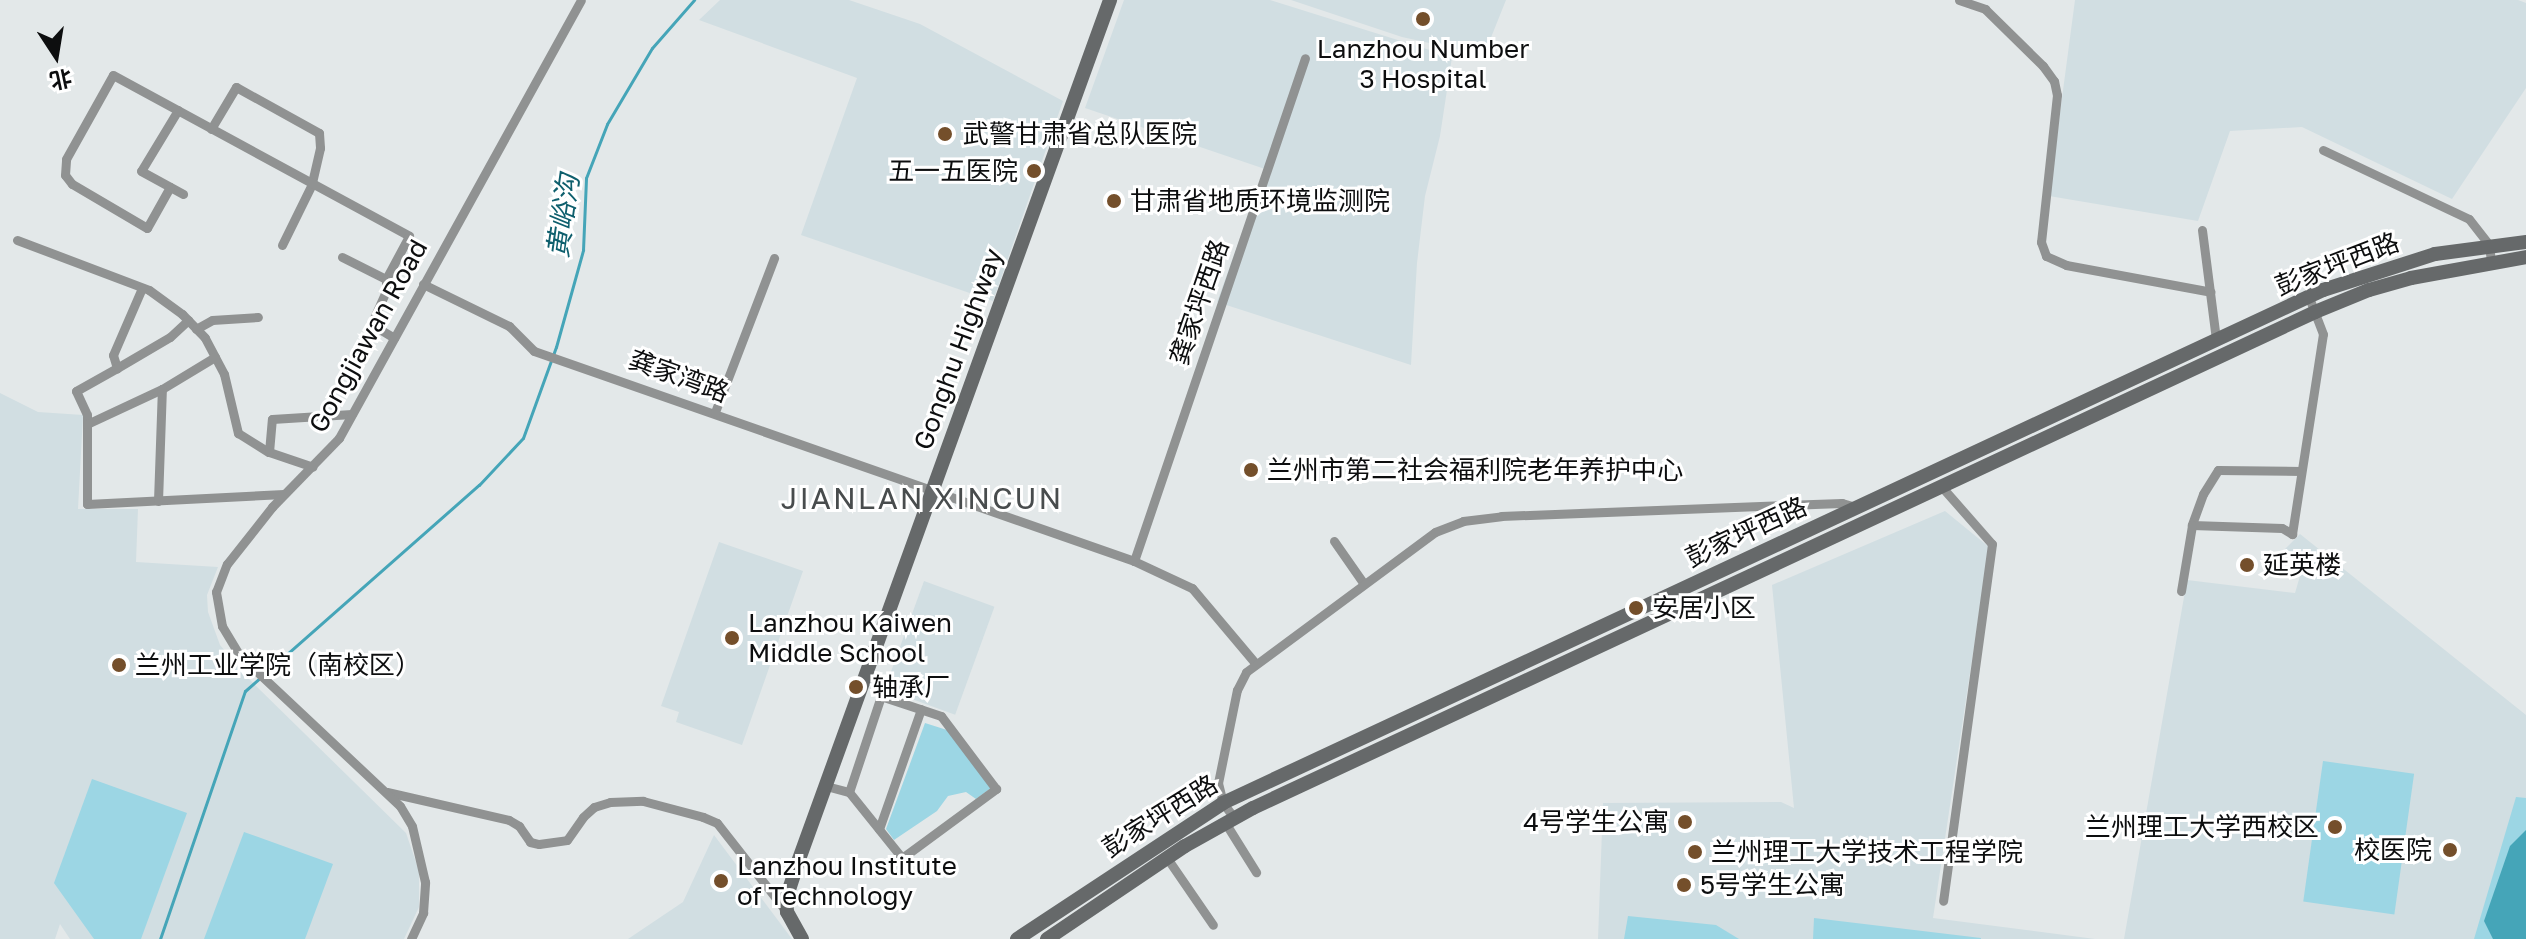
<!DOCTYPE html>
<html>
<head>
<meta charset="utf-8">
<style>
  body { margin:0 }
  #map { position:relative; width:2526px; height:939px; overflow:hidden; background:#e3e8e9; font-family:"Golos Text","Noto Sans SC",sans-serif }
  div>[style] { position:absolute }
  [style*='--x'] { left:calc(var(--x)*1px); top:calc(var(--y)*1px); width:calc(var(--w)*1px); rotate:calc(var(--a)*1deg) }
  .built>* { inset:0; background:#d1dee2; transform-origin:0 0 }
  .green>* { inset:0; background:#9cd6e4; transform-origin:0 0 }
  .water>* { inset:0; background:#45a5b8 }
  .stream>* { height:3px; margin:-1.5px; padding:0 1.5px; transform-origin:1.5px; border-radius:1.5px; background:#45a5b8 }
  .street>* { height:9px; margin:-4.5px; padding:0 4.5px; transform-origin:4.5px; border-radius:4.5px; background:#909292 }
  .secondary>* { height:14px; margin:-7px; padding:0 7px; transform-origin:7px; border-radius:7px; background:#66696a }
  .dots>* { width:22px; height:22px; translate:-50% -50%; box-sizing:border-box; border:4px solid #fff; border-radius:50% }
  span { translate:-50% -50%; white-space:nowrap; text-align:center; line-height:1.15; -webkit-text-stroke:6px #fff; paint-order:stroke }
  .poi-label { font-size:26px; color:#0d0e0f }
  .left { translate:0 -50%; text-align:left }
  .right { translate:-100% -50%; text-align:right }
  .street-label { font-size:26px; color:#0d0e0f }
  .water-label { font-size:28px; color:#0e5f6d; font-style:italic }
  .quarter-label { font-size:30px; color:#484c4d; letter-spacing:2px }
  .north { position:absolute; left:16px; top:16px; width:80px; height:80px; -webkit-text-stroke:6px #fff; paint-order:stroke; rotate:168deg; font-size:22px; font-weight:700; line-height:32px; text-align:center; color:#0d0e0f }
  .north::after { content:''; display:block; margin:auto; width:28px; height:36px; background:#0d0e0f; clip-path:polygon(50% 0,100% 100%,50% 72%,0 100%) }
</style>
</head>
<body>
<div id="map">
  <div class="built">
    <div style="clip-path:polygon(720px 0,849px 0,920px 24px,1063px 101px,993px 301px,801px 235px,857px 78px,699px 20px)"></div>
    <div style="clip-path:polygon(1124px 0,1270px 0,1452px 57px,1440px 136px,1425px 196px,1417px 263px,1411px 365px,1217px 302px,1265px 169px,1085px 108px)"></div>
    <div style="clip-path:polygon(1291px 0,1506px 0,1484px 55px,1402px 37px)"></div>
    <div style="clip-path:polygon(2075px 0,2518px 0,2526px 3px,2526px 88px,2452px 199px,2302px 127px,2230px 131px,2198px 221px,2049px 196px)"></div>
    <div style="clip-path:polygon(0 393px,38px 412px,83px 415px,78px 509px,138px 509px,136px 562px,218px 567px,207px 595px,208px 612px,220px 645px,249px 679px,406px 833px,419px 871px,419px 907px,404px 939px,70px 939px,60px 924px,55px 939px,0 939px)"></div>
    <div style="clip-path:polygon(1945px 511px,1989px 547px,1933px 918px,2095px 939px,1598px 939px,1603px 803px,1781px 802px,1794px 808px,1772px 585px)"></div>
    <div style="clip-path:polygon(2300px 534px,2526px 715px,2526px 939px,2124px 939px,2187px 580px,2295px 593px,2300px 576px,2295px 557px,2284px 550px)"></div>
    <div style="clip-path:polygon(719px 542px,803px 571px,742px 745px,676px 722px,679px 712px,661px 706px)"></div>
    <div style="left:924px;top:581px;width:75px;height:115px;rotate:20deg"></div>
    <div style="clip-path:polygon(714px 835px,792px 939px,628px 939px,683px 902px)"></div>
  </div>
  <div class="green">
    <div style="clip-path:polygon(925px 723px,947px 730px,991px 788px,976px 799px,966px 792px,948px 796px,937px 811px,894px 840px,886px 829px)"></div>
    <div style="left:2323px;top:761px;width:92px;height:142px;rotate:8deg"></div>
    <div style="clip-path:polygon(92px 779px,187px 813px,141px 939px,94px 939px,54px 883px)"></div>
    <div style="clip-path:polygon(2516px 797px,2526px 798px,2526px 939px,2474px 939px)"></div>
    <div style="clip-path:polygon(244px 832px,333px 864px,305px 939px,204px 939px)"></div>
    <div style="clip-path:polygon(1628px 916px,1716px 925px,1739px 939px,1624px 939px)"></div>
    <div style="clip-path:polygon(1814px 918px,1981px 938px,1981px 939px,1813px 939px)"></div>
  </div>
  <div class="water">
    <div style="clip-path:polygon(2526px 830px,2526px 939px,2493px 939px,2484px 921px,2510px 846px)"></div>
  </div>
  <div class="stream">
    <div style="--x:160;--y:939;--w:262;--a:-71.1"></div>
    <div style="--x:245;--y:691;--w:312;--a:-41.4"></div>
    <div style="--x:479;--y:485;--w:64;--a:-46.9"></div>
    <div style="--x:523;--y:438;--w:97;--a:-70.1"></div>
    <div style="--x:556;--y:347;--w:101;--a:-74.4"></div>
    <div style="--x:583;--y:250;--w:72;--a:-87.6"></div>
    <div style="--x:586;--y:178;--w:58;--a:-68.7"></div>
    <div style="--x:607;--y:124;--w:88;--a:-59.4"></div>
    <div style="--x:652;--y:48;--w:64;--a:-48.8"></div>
  </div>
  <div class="street">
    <div style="--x:1959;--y:0;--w:28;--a:19"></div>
    <div style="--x:1985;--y:9;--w:81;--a:44.5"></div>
    <div style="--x:2043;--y:66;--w:19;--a:54"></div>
    <div style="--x:2054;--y:81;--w:14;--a:78"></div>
    <div style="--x:2057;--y:95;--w:148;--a:96.2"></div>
    <div style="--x:2041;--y:242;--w:15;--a:70"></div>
    <div style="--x:2046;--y:256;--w:22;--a:24"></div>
    <div style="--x:2066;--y:265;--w:147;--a:10.5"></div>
    <div style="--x:178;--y:110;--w:71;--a:121.2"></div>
    <div style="--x:141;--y:171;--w:48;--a:28.7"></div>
    <div style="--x:211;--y:129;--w:49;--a:-59.2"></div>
    <div style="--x:236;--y:87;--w:95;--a:29"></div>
    <div style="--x:319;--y:133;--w:15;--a:86"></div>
    <div style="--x:320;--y:148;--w:37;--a:103"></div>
    <div style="--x:312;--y:184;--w:68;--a:116.2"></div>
    <div style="--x:2323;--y:150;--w:161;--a:25.3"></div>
    <div style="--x:2469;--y:219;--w:33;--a:52"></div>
    <div style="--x:2489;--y:245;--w:17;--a:83"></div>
    <div style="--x:170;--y:187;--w:47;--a:119.3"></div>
    <div style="--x:147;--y:228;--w:87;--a:-149.6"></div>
    <div style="--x:72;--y:184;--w:11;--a:-128"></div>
    <div style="--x:65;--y:175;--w:16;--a:-86"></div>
    <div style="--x:66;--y:159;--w:96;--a:-60.8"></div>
    <div style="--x:113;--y:75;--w:337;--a:28.5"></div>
    <div style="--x:409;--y:236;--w:49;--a:118.1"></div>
    <div style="--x:2202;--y:230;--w:111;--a:82.7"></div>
    <div style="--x:17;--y:240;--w:141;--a:20.7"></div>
    <div style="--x:149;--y:290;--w:41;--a:36"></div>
    <div style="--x:182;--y:314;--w:33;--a:46"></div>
    <div style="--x:205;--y:338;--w:41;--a:62.2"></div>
    <div style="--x:224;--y:374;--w:61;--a:76.7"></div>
    <div style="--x:238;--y:433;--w:36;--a:32"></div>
    <div style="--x:269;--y:452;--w:46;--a:18.8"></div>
    <div style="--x:342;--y:257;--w:49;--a:26.6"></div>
    <div style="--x:386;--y:279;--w:12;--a:90"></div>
    <div style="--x:386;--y:291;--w:36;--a:114"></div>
    <div style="--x:371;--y:324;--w:27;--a:31"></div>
    <div style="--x:423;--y:284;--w:96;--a:26"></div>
    <div style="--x:509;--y:326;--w:35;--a:45"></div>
    <div style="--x:534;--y:351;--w:636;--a:19.29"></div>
    <div style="--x:1134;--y:561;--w:64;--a:25"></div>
    <div style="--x:1192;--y:588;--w:99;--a:49.9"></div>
    <div style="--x:142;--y:288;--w:73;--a:113.4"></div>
    <div style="--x:113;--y:355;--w:14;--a:73"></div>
    <div style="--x:117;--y:368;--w:61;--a:-30.3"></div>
    <div style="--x:170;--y:337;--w:25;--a:-43"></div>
    <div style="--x:196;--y:329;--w:18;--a:-29"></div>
    <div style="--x:212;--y:320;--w:46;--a:-3.7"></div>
    <div style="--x:117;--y:368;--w:47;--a:150.7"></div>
    <div style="--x:76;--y:391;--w:26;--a:65"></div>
    <div style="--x:87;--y:415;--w:89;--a:90"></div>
    <div style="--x:87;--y:504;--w:197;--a:-2.9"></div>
    <div style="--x:715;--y:412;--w:165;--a:-69"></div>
    <div style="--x:87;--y:424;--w:83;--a:-25"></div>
    <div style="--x:162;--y:389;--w:62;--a:-31.1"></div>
    <div style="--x:269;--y:452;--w:33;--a:-85"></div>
    <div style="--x:272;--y:419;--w:80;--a:-3.6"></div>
    <div style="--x:2301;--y:471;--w:83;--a:-179.3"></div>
    <div style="--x:2218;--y:470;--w:28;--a:122"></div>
    <div style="--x:2203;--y:494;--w:33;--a:110"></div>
    <div style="--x:2192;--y:525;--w:90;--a:1.9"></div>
    <div style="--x:2282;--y:528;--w:12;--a:31"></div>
    <div style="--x:2292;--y:534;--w:202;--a:-81.2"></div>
    <div style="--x:2323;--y:334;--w:40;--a:-111"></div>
    <div style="--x:1941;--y:486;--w:77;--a:48.7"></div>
    <div style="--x:1992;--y:544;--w:360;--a:97.8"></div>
    <div style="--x:158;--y:501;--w:112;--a:-88"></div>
    <div style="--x:1334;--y:541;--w:52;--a:55.1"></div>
    <div style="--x:1134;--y:561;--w:531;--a:-71.22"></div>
    <div style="--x:2181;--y:591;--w:67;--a:-80.5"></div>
    <div style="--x:826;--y:786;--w:24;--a:15"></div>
    <div style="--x:849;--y:792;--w:85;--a:51.2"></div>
    <div style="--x:902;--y:858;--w:117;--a:-36.3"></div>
    <div style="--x:996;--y:789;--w:91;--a:-127"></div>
    <div style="--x:941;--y:716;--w:63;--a:-161.6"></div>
    <div style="--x:881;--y:696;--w:101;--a:108.4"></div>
    <div style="--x:387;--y:792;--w:125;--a:12.9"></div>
    <div style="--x:509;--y:820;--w:12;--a:31"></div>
    <div style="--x:519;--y:826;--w:19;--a:55"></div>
    <div style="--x:530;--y:842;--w:9;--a:13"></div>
    <div style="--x:539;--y:844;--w:28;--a:-8"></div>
    <div style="--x:567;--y:840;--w:28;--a:-55"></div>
    <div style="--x:583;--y:817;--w:15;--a:-42"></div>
    <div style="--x:594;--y:807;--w:17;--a:-17"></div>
    <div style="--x:610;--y:802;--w:33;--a:-2"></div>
    <div style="--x:643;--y:801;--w:62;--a:14.9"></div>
    <div style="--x:703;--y:817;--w:15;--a:23"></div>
    <div style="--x:717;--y:823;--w:112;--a:51.9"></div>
    <div style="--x:1235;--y:819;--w:20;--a:-127"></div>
    <div style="--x:1223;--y:803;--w:21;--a:-104"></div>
    <div style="--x:1218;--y:783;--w:95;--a:-78.5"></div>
    <div style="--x:1237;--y:690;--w:20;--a:-63"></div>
    <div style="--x:1246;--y:672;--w:235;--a:-36.5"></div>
    <div style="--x:1435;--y:532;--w:30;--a:-21"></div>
    <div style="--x:1463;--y:521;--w:38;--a:-7"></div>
    <div style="--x:1501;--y:516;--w:341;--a:-2.2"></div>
    <div style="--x:1842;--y:503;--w:14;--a:17"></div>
    <div style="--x:1226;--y:824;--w:57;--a:58"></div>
    <div style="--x:879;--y:829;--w:127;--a:-70.7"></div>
    <div style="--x:1167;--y:858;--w:81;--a:55.5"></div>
    <div style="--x:411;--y:939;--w:29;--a:-65"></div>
    <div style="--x:423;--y:913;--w:31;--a:-86"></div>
    <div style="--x:425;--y:882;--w:57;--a:-103.1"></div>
    <div style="--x:412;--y:826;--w:23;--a:-121"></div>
    <div style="--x:400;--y:806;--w:219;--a:-136.8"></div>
    <div style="--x:240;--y:656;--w:35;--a:-121"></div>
    <div style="--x:222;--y:626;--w:35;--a:-100"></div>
    <div style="--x:216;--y:592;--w:30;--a:-69"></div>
    <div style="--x:227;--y:564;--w:73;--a:-51.7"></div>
    <div style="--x:272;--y:507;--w:96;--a:-45.8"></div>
    <div style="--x:339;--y:438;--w:500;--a:-61.08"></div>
  </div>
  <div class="secondary">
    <div style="--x:802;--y:939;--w:31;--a:-119"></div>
    <div style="--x:787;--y:912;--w:13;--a:-94"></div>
    <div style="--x:786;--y:899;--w:39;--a:-72"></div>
    <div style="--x:798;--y:862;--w:917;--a:-70.1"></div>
    <div style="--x:1017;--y:939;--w:247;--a:-33.4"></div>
    <div style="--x:1223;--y:803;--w:1214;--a:-25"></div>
    <div style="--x:2323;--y:290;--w:118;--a:-17.8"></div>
    <div style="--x:2435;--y:254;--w:92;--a:-7.5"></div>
    <div style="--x:1047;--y:939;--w:166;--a:-34"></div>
    <div style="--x:1185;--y:846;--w:78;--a:-29.2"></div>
    <div style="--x:1253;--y:808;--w:1172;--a:-25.03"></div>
    <div style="--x:2315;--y:312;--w:58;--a:-22.2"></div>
    <div style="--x:2369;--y:290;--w:44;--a:-15.9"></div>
    <div style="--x:2411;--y:278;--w:117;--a:-10.3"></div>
  </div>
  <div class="dots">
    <div style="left:1423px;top:19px;background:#744f2b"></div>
    <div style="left:945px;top:134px;background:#744f2b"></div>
    <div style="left:1034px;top:171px;background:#744f2b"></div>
    <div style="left:1114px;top:201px;background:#744f2b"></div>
    <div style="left:1251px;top:470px;background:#744f2b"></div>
    <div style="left:2247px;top:565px;background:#744f2b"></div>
    <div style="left:1636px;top:608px;background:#744f2b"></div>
    <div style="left:732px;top:638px;background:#744f2b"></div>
    <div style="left:119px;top:665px;background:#744f2b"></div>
    <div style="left:856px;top:687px;background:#744f2b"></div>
    <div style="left:1685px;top:822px;background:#744f2b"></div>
    <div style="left:2335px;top:827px;background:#744f2b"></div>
    <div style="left:2450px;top:850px;background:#744f2b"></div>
    <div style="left:1695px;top:852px;background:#744f2b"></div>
    <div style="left:721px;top:881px;background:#744f2b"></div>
    <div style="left:1684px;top:885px;background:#744f2b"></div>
  </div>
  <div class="poi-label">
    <span style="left:1423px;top:64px">Lanzhou Number<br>3 Hospital</span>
    <span class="left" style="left:963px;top:134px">武警甘肃省总队医院</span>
    <span class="right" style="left:1018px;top:171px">五一五医院</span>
    <span class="left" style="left:1130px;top:201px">甘肃省地质环境监测院</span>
    <span class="left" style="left:1267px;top:470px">兰州市第二社会福利院老年养护中心</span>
    <span class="left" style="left:2263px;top:565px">延英楼</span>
    <span class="left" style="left:1652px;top:608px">安居小区</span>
    <span class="left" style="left:748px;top:638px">Lanzhou Kaiwen<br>Middle School</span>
    <span class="left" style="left:135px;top:665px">兰州工业学院（南校区）</span>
    <span class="left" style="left:872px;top:687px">轴承厂</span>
    <span class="right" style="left:1669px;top:822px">4号学生公寓</span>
    <span class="right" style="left:2319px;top:827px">兰州理工大学西校区</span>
    <span class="right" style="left:2432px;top:850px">校医院</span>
    <span class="left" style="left:1711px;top:852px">兰州理工大学技术工程学院</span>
    <span class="left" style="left:737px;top:881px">Lanzhou Institute<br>of Technology</span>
    <span class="left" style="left:1700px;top:885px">5号学生公寓</span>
  </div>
  <div class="street-label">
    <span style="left:2337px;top:264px;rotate:-21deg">彭家坪西路</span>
    <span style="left:1199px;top:302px;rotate:-71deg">龚家坪西路</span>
    <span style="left:368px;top:336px;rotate:-61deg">Gongjiawan Road</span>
    <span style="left:958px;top:349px;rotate:-70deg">Gonghu Highway</span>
    <span style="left:679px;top:376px;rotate:20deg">龚家湾路</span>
    <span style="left:1746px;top:532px;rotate:-25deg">彭家坪西路</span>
    <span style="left:1160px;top:816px;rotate:-32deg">彭家坪西路</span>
  </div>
  <div class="water-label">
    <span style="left:563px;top:216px;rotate:-82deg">黄峪沟</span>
  </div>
  <div class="quarter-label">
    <span style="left:922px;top:498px">JIANLAN XINCUN</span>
  </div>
  <div class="north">北</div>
</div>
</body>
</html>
